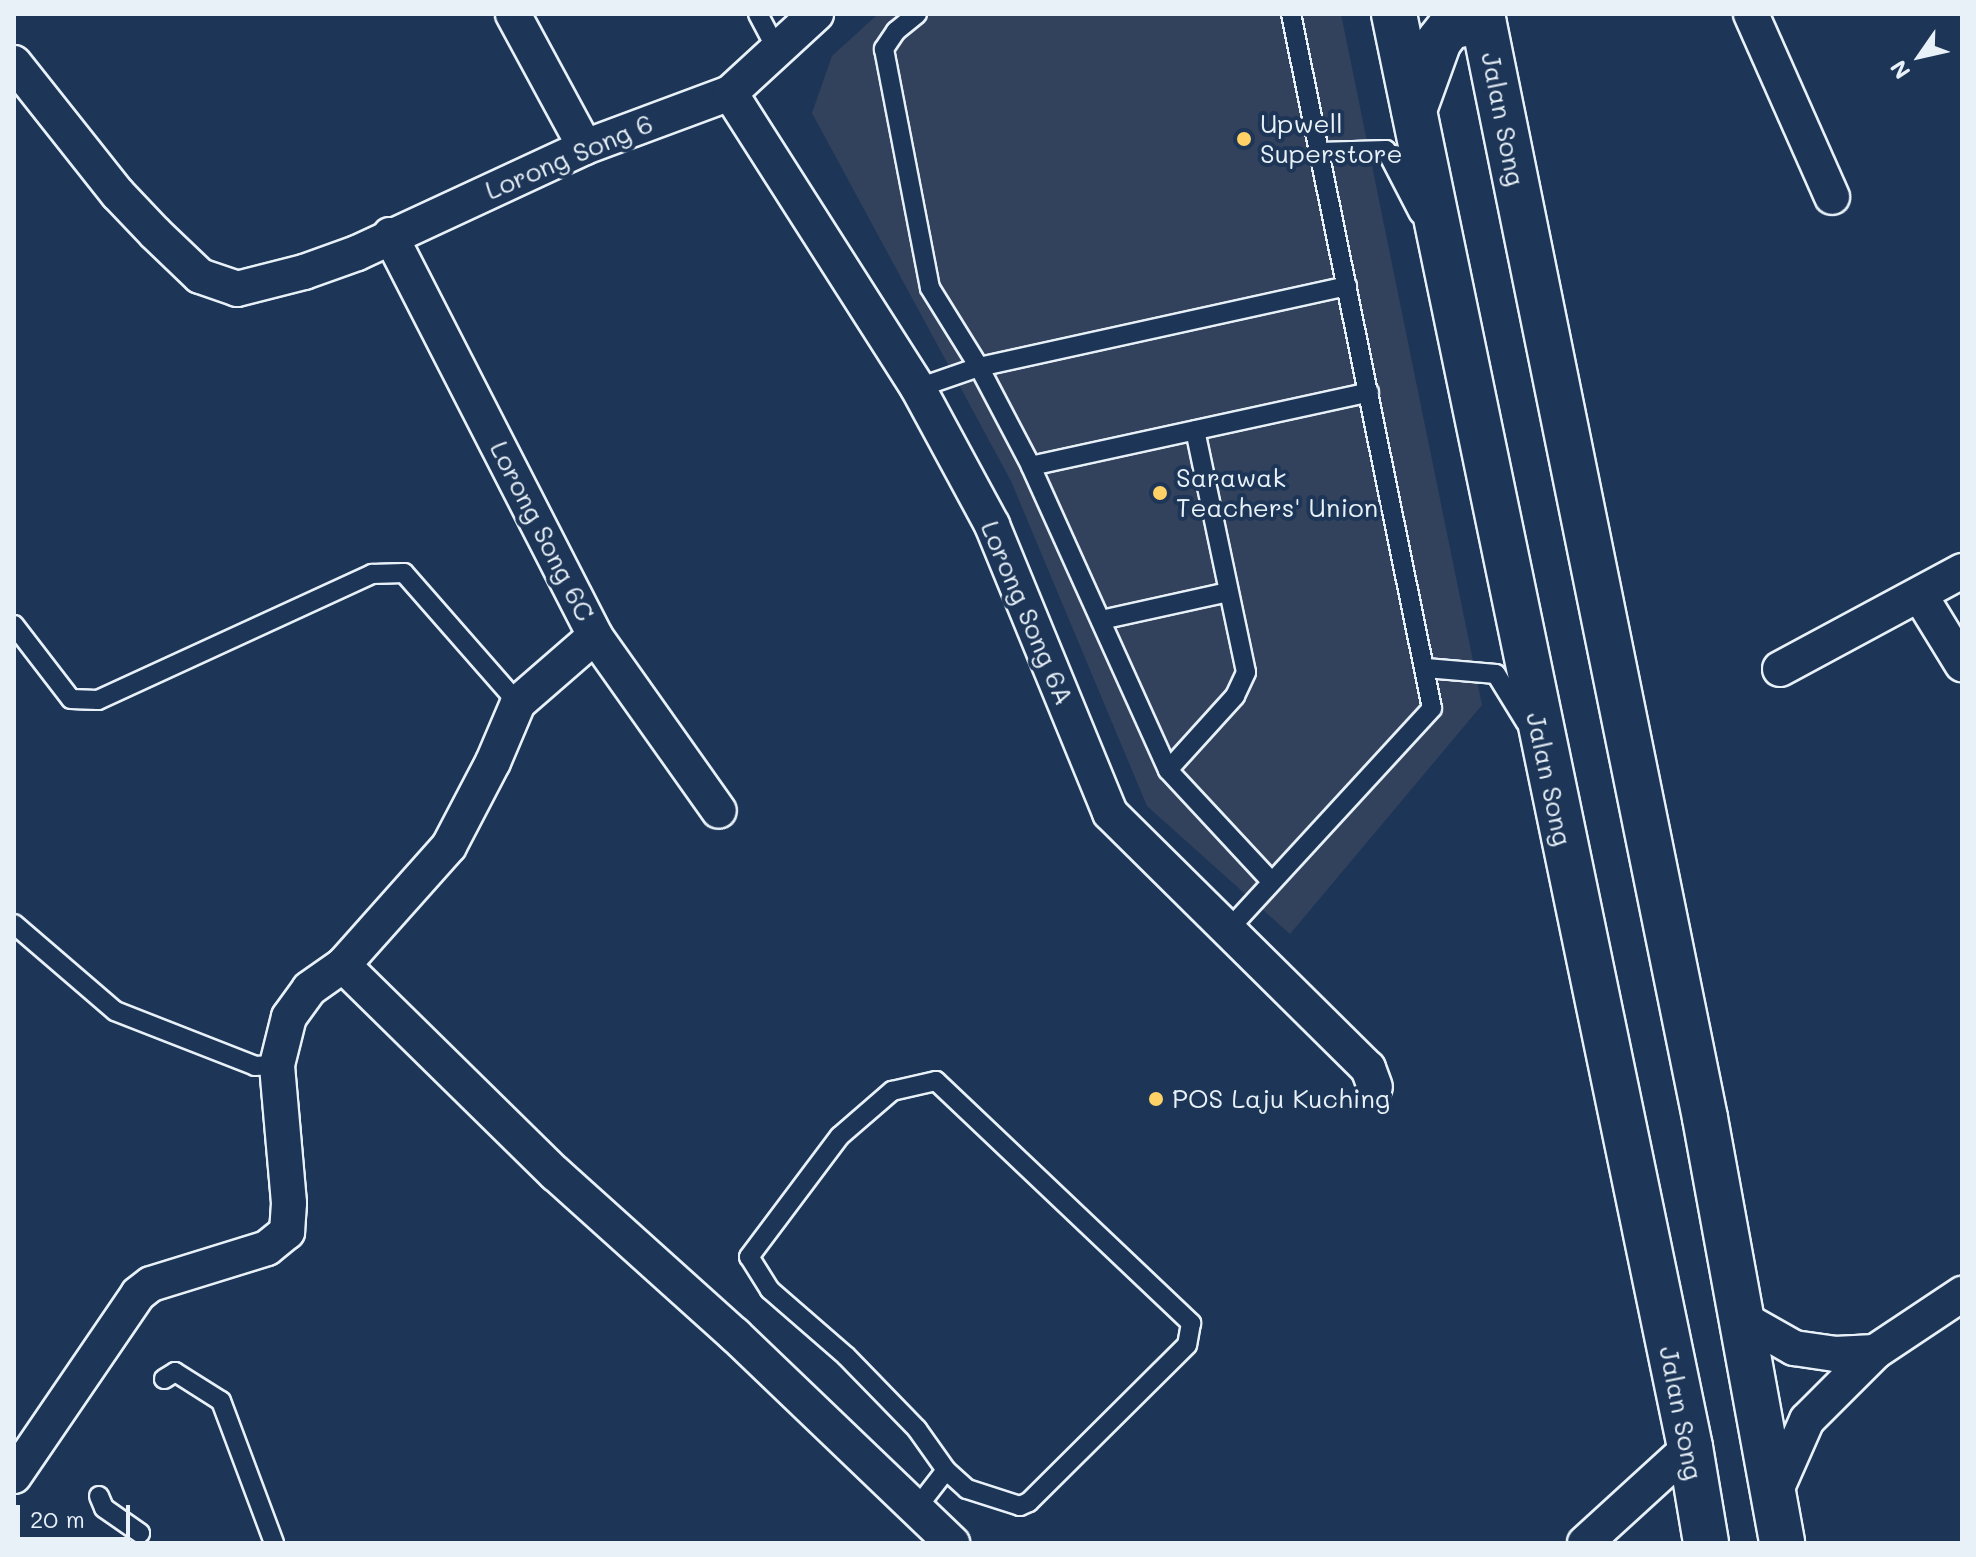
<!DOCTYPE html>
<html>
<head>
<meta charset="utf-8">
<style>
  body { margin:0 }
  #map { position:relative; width:1976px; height:1557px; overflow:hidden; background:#1d3557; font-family:Mali,sans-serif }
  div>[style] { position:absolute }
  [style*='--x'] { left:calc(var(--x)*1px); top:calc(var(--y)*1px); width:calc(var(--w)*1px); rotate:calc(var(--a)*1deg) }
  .built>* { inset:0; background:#32425d }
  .roads { filter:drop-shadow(2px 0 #e8f1f8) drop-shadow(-2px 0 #e8f1f8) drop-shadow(0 2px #e8f1f8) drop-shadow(0 -2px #e8f1f8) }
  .lane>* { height:18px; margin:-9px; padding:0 9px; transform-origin:9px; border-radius:9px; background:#1d3557 }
  .street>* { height:34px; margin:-17px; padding:0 17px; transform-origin:17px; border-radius:17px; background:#1d3557 }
  .secondary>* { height:44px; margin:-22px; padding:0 22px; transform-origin:22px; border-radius:22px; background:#1d3557 }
  .dots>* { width:22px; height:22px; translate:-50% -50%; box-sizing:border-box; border:4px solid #1d3557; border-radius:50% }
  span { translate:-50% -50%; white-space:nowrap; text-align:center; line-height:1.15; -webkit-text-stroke:8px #1d3557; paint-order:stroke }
  .street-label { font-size:26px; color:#e8f1f8 }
  .poi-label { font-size:26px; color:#e8f1f8 }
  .left { translate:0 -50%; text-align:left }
  .frame { position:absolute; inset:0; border:16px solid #e8f1f8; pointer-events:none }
  .north { position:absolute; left:1880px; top:16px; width:80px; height:80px; -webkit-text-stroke:6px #1d3557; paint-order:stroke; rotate:236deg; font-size:22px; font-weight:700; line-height:32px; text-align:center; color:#e8f1f8 }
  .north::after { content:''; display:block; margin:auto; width:28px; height:36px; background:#e8f1f8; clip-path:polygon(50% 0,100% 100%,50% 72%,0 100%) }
  .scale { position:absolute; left:16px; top:1505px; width:114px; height:36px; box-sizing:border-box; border:4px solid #e8f1f8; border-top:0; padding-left:10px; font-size:24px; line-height:28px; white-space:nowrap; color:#e8f1f8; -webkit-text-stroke:6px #1d3557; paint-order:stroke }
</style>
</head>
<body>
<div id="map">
  <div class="built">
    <div style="clip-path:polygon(878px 14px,1341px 14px,1482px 705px,1290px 934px,1147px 806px,1011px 481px,812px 113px,832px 56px)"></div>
  </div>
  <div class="roads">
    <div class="lane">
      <div style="--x:758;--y:14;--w:41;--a:62.2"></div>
      <div style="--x:917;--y:14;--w:27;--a:141"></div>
      <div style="--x:896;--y:31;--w:22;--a:124"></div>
      <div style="--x:884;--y:49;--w:243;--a:79.1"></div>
      <div style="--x:930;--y:288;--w:93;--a:58.2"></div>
      <div style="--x:979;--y:367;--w:377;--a:-12.4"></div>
      <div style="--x:1319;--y:152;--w:67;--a:-1.7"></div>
      <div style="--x:1386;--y:150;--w:72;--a:62.7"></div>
      <div style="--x:918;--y:388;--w:65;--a:-19"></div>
      <div style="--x:979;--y:367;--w:112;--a:62.3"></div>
      <div style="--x:1101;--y:620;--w:130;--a:-12.4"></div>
      <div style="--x:14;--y:625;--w:93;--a:52.4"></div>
      <div style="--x:71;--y:699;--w:27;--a:2"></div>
      <div style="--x:98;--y:700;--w:302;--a:-24.7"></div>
      <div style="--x:372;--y:574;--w:32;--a:-2"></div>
      <div style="--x:404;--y:573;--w:173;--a:48.8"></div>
      <div style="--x:1426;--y:668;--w:70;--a:4.9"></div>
      <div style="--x:1496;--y:674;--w:57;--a:58.5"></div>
      <div style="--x:1168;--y:770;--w:100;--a:-47.8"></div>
      <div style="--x:1235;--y:696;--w:26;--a:-65"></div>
      <div style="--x:1246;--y:672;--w:247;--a:-101.9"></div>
      <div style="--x:1271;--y:881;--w:151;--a:-132.9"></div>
      <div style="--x:1168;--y:770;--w:333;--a:-114.3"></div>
      <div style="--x:1031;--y:466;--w:346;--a:-12.3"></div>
      <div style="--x:14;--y:924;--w:133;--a:40.7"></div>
      <div style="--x:115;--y:1011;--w:150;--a:21.4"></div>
      <div style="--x:255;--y:1066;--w:22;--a:-3"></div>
      <div style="--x:1229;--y:929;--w:300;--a:-47.4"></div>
      <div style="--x:1432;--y:708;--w:708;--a:-101.48"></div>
      <div style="--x:164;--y:1379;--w:13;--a:-32"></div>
      <div style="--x:175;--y:1372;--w:54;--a:32.2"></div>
      <div style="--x:221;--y:1401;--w:152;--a:69.5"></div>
      <div style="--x:99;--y:1496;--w:13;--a:67"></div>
      <div style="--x:104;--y:1508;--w:44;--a:34.8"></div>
      <div style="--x:916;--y:1509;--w:49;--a:-52.4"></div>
      <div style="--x:946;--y:1470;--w:50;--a:-125.3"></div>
      <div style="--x:917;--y:1429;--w:102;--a:-134.2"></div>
      <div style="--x:846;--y:1356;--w:101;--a:-139"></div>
      <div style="--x:770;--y:1290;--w:39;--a:-122"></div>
      <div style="--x:749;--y:1257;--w:151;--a:-53.1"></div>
      <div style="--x:840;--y:1136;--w:69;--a:-40.9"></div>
      <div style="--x:892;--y:1091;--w:45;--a:-12.8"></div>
      <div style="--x:936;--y:1081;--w:352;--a:43.5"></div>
      <div style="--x:1191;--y:1323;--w:22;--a:100"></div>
      <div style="--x:1187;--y:1345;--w:223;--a:135.2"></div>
      <div style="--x:1029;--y:1502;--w:10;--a:156"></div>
      <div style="--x:1020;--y:1506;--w:56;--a:-162.2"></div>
      <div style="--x:967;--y:1489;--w:28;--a:-138"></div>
    </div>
    <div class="street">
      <div style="--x:513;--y:14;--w:151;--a:61.6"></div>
      <div style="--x:1751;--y:14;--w:200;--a:66.1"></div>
      <div style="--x:14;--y:63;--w:167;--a:51.6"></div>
      <div style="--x:118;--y:194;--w:54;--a:46.5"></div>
      <div style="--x:155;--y:233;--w:62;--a:43.7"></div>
      <div style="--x:200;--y:276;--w:39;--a:19"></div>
      <div style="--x:237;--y:289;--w:69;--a:-14.2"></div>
      <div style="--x:304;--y:272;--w:56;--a:-19.7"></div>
      <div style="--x:357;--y:253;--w:251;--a:-24.9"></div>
      <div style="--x:585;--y:147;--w:155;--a:-20.4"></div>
      <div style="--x:730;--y:93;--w:117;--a:-42.6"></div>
      <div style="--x:730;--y:93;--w:350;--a:57.5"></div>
      <div style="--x:918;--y:388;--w:156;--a:61.6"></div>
      <div style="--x:992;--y:525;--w:311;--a:67.7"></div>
      <div style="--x:1110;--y:813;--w:363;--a:44.7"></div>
      <div style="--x:1368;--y:1068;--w:20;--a:70"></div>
      <div style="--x:390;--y:235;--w:450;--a:62.9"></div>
      <div style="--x:595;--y:636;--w:214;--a:54.7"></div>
      <div style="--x:1921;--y:597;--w:79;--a:58.5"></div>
      <div style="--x:1780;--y:669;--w:207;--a:-28.3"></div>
      <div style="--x:343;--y:965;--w:298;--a:44.5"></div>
      <div style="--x:556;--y:1174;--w:241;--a:42"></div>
      <div style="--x:735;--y:1335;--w:301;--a:43.8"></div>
      <div style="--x:1743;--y:1319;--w:59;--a:29.6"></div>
      <div style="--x:1794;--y:1348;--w:41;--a:8.3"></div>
      <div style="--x:1835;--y:1354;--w:40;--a:-2.9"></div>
      <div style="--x:14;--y:1476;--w:220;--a:-55.7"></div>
      <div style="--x:138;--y:1294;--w:16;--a:-38"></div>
      <div style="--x:151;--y:1284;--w:121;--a:-17.2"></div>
      <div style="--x:267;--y:1248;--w:26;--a:-39"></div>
      <div style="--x:287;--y:1232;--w:29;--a:-86"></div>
      <div style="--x:289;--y:1203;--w:139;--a:-95"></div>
      <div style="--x:277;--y:1065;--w:49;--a:-76"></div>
      <div style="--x:289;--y:1017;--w:34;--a:-54"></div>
      <div style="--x:309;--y:989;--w:42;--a:-35.2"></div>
      <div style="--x:343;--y:965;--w:159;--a:-48.3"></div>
      <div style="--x:449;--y:846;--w:95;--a:-62.4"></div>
      <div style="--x:493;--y:762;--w:64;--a:-67"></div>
      <div style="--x:518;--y:703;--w:102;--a:-41"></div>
      <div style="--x:1773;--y:1497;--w:84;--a:-66.2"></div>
      <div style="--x:1807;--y:1420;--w:96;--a:-45"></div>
      <div style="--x:1875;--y:1352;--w:105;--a:-33.7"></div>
      <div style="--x:1585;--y:1543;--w:142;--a:-42.4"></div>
    </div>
    <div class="secondary">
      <div style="--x:1394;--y:14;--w:1463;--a:78.33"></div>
      <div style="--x:1690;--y:1447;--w:97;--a:80.5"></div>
      <div style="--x:1482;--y:14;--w:1126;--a:78.58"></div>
      <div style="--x:1705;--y:1118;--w:432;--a:79.7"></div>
      <div style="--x:1414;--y:110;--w:73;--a:-70.1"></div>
      <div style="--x:1439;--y:41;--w:18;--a:-52"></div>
      <div style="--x:1450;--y:27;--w:34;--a:-12"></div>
    </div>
  </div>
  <div class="dots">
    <div style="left:1244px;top:139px;background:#ffd166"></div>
    <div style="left:1160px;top:493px;background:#ffd166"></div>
    <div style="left:1156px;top:1099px;background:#ffd166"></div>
  </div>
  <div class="street-label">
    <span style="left:1503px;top:119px;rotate:79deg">Jalan Song</span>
    <span style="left:569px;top:157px;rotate:-23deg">Lorong Song 6</span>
    <span style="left:542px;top:531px;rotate:63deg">Lorong Song 6C</span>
    <span style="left:1027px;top:613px;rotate:67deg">Lorong Song 6A</span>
    <span style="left:1549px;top:779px;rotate:78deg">Jalan Song</span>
    <span style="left:1681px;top:1413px;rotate:79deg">Jalan Song</span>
  </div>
  <div class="poi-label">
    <span class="left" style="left:1260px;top:139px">Upwell<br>Superstore</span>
    <span class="left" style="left:1176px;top:493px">Sarawak<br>Teachers' Union</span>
    <span class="left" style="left:1172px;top:1099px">POS Laju Kuching</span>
  </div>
  <div class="frame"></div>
  <div class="north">N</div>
  <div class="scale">20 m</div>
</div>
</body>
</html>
